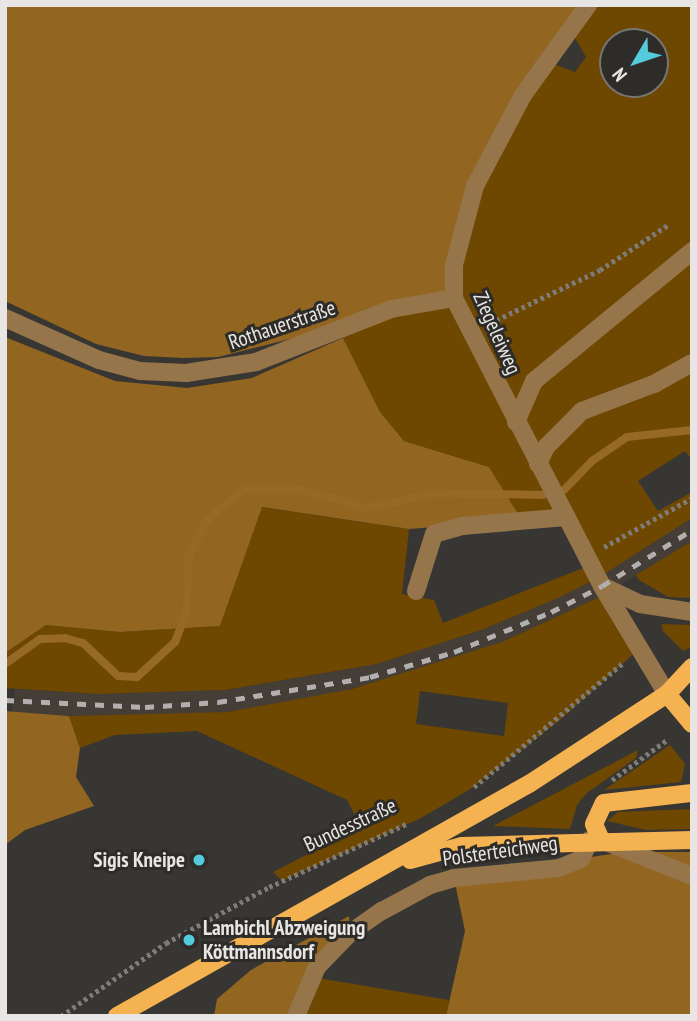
<!DOCTYPE html>
<html>
<head>
<meta charset="utf-8">
<style>
  body { margin:0 }
  #map { position:relative; width:697px; height:1021px; overflow:hidden; background:#383633; font-family:"PT Sans Narrow",sans-serif }
  div>[style] { position:absolute }
  [style*='--x'] { left:calc(var(--x)*1px); top:calc(var(--y)*1px); width:calc(var(--w)*1px); rotate:calc(var(--a)*1deg) }
  .built>* { inset:0; background:#443e37 }
  .green>* { inset:0; background:#6e4700 }
  .forest>* { inset:0; background:#926520 }
  .stream>* { height:8px; margin:-4px; padding:0 4px; transform-origin:4px; border-radius:4px; background:#976926 }
  .path>* { height:4.5px; margin-top:-2.25px; transform-origin:0; background:repeating-linear-gradient(90deg,#7e7c79 0 3.5px,transparent 0 7px) }
  .minor>* { height:18px; margin:-9px; padding:0 9px; transform-origin:9px; border-radius:9px; background:#96754a }
  .major>* { height:18px; margin:-9px; padding:0 9px; transform-origin:9px; border-radius:9px; background:#f5b251 }
  .rail>* { height:5px; margin-top:-2.5px; transform-origin:0; background:repeating-linear-gradient(90deg,#b2b0ae 0 9px,transparent 0 18px) }
  .dots>* { width:19px; height:19px; translate:-50% -50%; box-sizing:border-box; border:4px solid #2e2c29; border-radius:50% }
  span { translate:-50% -50%; white-space:nowrap; text-align:center; line-height:1.15; -webkit-text-stroke:6px #2e2c29; paint-order:stroke }
  .street-label { font-size:21px; color:#e7e6e4 }
  .poi-label { font-size:21px; color:#e7e6e4; font-weight:700 }
  .right { translate:-100% -50%; text-align:right }
  .left { translate:0 -50%; text-align:left }
  .frame { position:absolute; inset:0; border:7px solid #e7e6e4; pointer-events:none }
  .north { position:absolute; left:599px; top:28px; width:70px; height:70px; box-sizing:border-box; background:#2e2c29; border:2px solid #787674; border-radius:50%; rotate:231deg; font-size:19px; font-weight:700; line-height:28px; text-align:center; color:#e7e6e4 }
  .north::after { content:''; display:block; margin:auto; width:24px; height:32px; background:#54cadd; clip-path:polygon(50% 0,100% 100%,50% 72%,0 100%) }
</style>
</head>
<body>
<div id="map">
  <div class="built">
    <div style="clip-path:polygon(692px 518px,692px 541px,606px 594px,502px 642px,398px 677px,305px 700px,228px 712px,101px 717px,12px 712px,15px 689px,97px 694px,225px 690px,377px 664px,484px 629px,558px 598px,598px 578px)"></div>
  </div>
  <div class="green">
    <div style="clip-path:polygon(evenodd,588px 5px,692px 5px,692px 460px,685px 451px,638px 481px,658px 511px,692px 492px,692px 518px,598px 578px,558px 598px,484px 629px,377px 664px,225px 690px,97px 694px,5px 688px,5px 653px,46px 625px,120px 632px,220px 626px,261px 507px,409px 529px,402px 594px,434px 600px,443px 623px,591px 565px,566px 518px,522px 520px,489px 467px,404px 441px,380px 412px,343px 338px,350px 326px,460px 231px,546px 61px,575px 72px,586px 57px,570px 29px,588px 5px,613px 42px,655px 42px,655px 84px,613px 84px,613px 42px)"></div>
    <div style="clip-path:polygon(692px 541px,692px 598px,668px 597px,639px 580px,636px 575px)"></div>
    <div style="clip-path:polygon(evenodd,606px 594px,639px 649px,561px 719px,472px 788px,421px 818px,282px 881px,273px 872px,361px 827px,347px 800px,197px 731px,115px 735px,80px 748px,69px 716px,228px 712px,352px 689px,502px 642px,606px 594px,420px 691px,508px 703px,504px 736px,416px 724px,420px 691px)"></div>
    <div style="clip-path:polygon(661px 624px,692px 625px,692px 647px,683px 651px,663px 631px)"></div>
    <div style="clip-path:polygon(670px 745px,685px 764px,681px 782px,604px 790px)"></div>
    <div style="clip-path:polygon(638px 750px,636px 758px,587px 793px,577px 805px,570px 829px,493px 826px)"></div>
    <div style="clip-path:polygon(692px 809px,692px 829px,646px 830px,607px 821px,618px 812px)"></div>
    <div style="clip-path:polygon(312px 977px,449px 1000px,446px 1016px,296px 1016px)"></div>
  </div>
  <div class="forest">
    <div style="clip-path:polygon(5px 5px,588px 5px,475px 186px,454px 298px,218px 357px,183px 358px,144px 356px,96px 344px,5px 301px)"></div>
    <div style="clip-path:polygon(5px 337px,115px 381px,187px 388px,252px 378px,343px 338px,380px 412px,404px 441px,489px 467px,522px 520px,409px 529px,262px 507px,220px 626px,120px 632px,46px 625px,5px 653px)"></div>
    <div style="clip-path:polygon(5px 711px,69px 716px,80px 748px,76px 777px,94px 806px,25px 830px,5px 845px)"></div>
    <div style="clip-path:polygon(624px 852px,692px 852px,692px 1016px,446px 1016px,465px 931px,454px 878px)"></div>
    <div style="clip-path:polygon(349px 916px,350px 933px,317px 967px,296px 1016px,214px 1016px,217px 999px,251px 970px)"></div>
  </div>
  <div class="stream">
    <div style="--x:564;--y:490;--w:40;--a:-46"></div>
    <div style="--x:592;--y:461;--w:42;--a:-34.4"></div>
    <div style="--x:627;--y:437;--w:65;--a:-6.1"></div>
    <div style="--x:5;--y:664;--w:43;--a:-35.5"></div>
    <div style="--x:40;--y:639;--w:25;--a:-2"></div>
    <div style="--x:65;--y:638;--w:19;--a:16"></div>
    <div style="--x:83;--y:643;--w:48;--a:43.3"></div>
    <div style="--x:118;--y:676;--w:19;--a:3"></div>
    <div style="--x:137;--y:677;--w:52;--a:-42.6"></div>
    <div style="--x:175;--y:642;--w:33;--a:-69"></div>
    <div style="--x:187;--y:611;--w:53;--a:-88.9"></div>
    <div style="--x:188;--y:558;--w:41;--a:-64.1"></div>
    <div style="--x:206;--y:521;--w:50;--a:-40.1"></div>
    <div style="--x:244;--y:489;--w:56;--a:0"></div>
    <div style="--x:300;--y:489;--w:70;--a:15.8"></div>
    <div style="--x:367;--y:508;--w:72;--a:-12.1"></div>
    <div style="--x:437;--y:493;--w:106;--a:1.1"></div>
  </div>
  <div class="path">
    <div style="--x:490;--y:323;--w:122;--a:-25.7"></div>
    <div style="--x:600;--y:270;--w:82;--a:-33.5"></div>
    <div style="--x:604;--y:547;--w:101;--a:-29.1"></div>
    <div style="--x:612;--y:780;--w:69;--a:-36.2"></div>
    <div style="--x:474;--y:787;--w:194;--a:-39.8"></div>
    <div style="--x:61;--y:1016;--w:128;--a:-34.8"></div>
    <div style="--x:166;--y:943;--w:117;--a:-28.5"></div>
    <div style="--x:269;--y:887;--w:153;--a:-24.7"></div>
  </div>
  <div class="minor">
    <div style="--x:588;--y:5;--w:111;--a:125.8"></div>
    <div style="--x:523;--y:95;--w:103;--a:117.8"></div>
    <div style="--x:475;--y:186;--w:82;--a:104.9"></div>
    <div style="--x:454;--y:265;--w:33;--a:90"></div>
    <div style="--x:454;--y:298;--w:324;--a:62.8"></div>
    <div style="--x:602;--y:586;--w:126;--a:59"></div>
    <div style="--x:5;--y:318;--w:103;--a:24.1"></div>
    <div style="--x:99;--y:360;--w:42;--a:15"></div>
    <div style="--x:140;--y:371;--w:46;--a:2.5"></div>
    <div style="--x:186;--y:373;--w:71;--a:-8.9"></div>
    <div style="--x:256;--y:362;--w:145;--a:-21.4"></div>
    <div style="--x:391;--y:309;--w:64;--a:-9.9"></div>
    <div style="--x:516;--y:422;--w:45;--a:-66.3"></div>
    <div style="--x:534;--y:381;--w:205;--a:-39.4"></div>
    <div style="--x:538;--y:464;--w:19;--a:-65"></div>
    <div style="--x:546;--y:447;--w:51;--a:-45"></div>
    <div style="--x:582;--y:411;--w:77;--a:-20.6"></div>
    <div style="--x:654;--y:384;--w:43;--a:-28.9"></div>
    <div style="--x:602;--y:586;--w:42;--a:25.3"></div>
    <div style="--x:640;--y:604;--w:53;--a:8.7"></div>
    <div style="--x:416;--y:591;--w:60;--a:-72.5"></div>
    <div style="--x:434;--y:534;--w:29;--a:-16"></div>
    <div style="--x:462;--y:526;--w:104;--a:-4.9"></div>
    <div style="--x:601;--y:840;--w:98;--a:21.6"></div>
    <div style="--x:296;--y:1016;--w:53;--a:-66.8"></div>
    <div style="--x:317;--y:967;--w:47;--a:-45.9"></div>
    <div style="--x:350;--y:933;--w:39;--a:-35"></div>
    <div style="--x:382;--y:911;--w:55;--a:-28.4"></div>
    <div style="--x:430;--y:885;--w:25;--a:-16"></div>
    <div style="--x:454;--y:878;--w:105;--a:-5.4"></div>
    <div style="--x:559;--y:868;--w:24;--a:-22"></div>
    <div style="--x:581;--y:859;--w:21;--a:-65"></div>
  </div>
  <div class="major">
    <div style="--x:667;--y:694;--w:39;--a:50"></div>
    <div style="--x:601;--y:840;--w:17;--a:-114"></div>
    <div style="--x:594;--y:824;--w:23;--a:-65"></div>
    <div style="--x:604;--y:803;--w:89;--a:-6.5"></div>
    <div style="--x:410;--y:860;--w:54;--a:-15.1"></div>
    <div style="--x:462;--y:846;--w:230;--a:-1.5"></div>
    <div style="--x:117;--y:1016;--w:473;--a:-29.4"></div>
    <div style="--x:529;--y:784;--w:165;--a:-33.1"></div>
    <div style="--x:667;--y:694;--w:37;--a:-47"></div>
  </div>
  <div class="rail">
    <div style="--x:5;--y:700;--w:140;--a:2.9"></div>
    <div style="--x:145;--y:707;--w:73;--a:-3.9"></div>
    <div style="--x:218;--y:702;--w:154;--a:-9.3"></div>
    <div style="--x:370;--y:677;--w:88;--a:-16.6"></div>
    <div style="--x:454;--y:652;--w:105;--a:-22.4"></div>
    <div style="--x:551;--y:612;--w:57;--a:-27"></div>
    <div style="--x:602;--y:586;--w:106;--a:-31.9"></div>
  </div>
  <div class="dots">
    <div style="left:199px;top:860px;background:#54cadd"></div>
    <div style="left:189px;top:940px;background:#54cadd"></div>
  </div>
  <div class="street-label">
    <span style="left:282px;top:325px;rotate:-19deg">Rothauerstraße</span>
    <span style="left:497px;top:333px;rotate:66deg">Ziegeleiweg</span>
    <span style="left:350px;top:825px;rotate:-25deg">Bundesstraße</span>
    <span style="left:500px;top:851px;rotate:-8deg">Polsterteichweg</span>
  </div>
  <div class="poi-label">
    <span class="right" style="left:185px;top:860px">Sigis Kneipe</span>
    <span class="left" style="left:203px;top:940px">Lambichl Abzweigung<br>Köttmannsdorf</span>
  </div>
  <div class="frame"></div>
  <div class="north">N</div>
</div>
</body>
</html>
